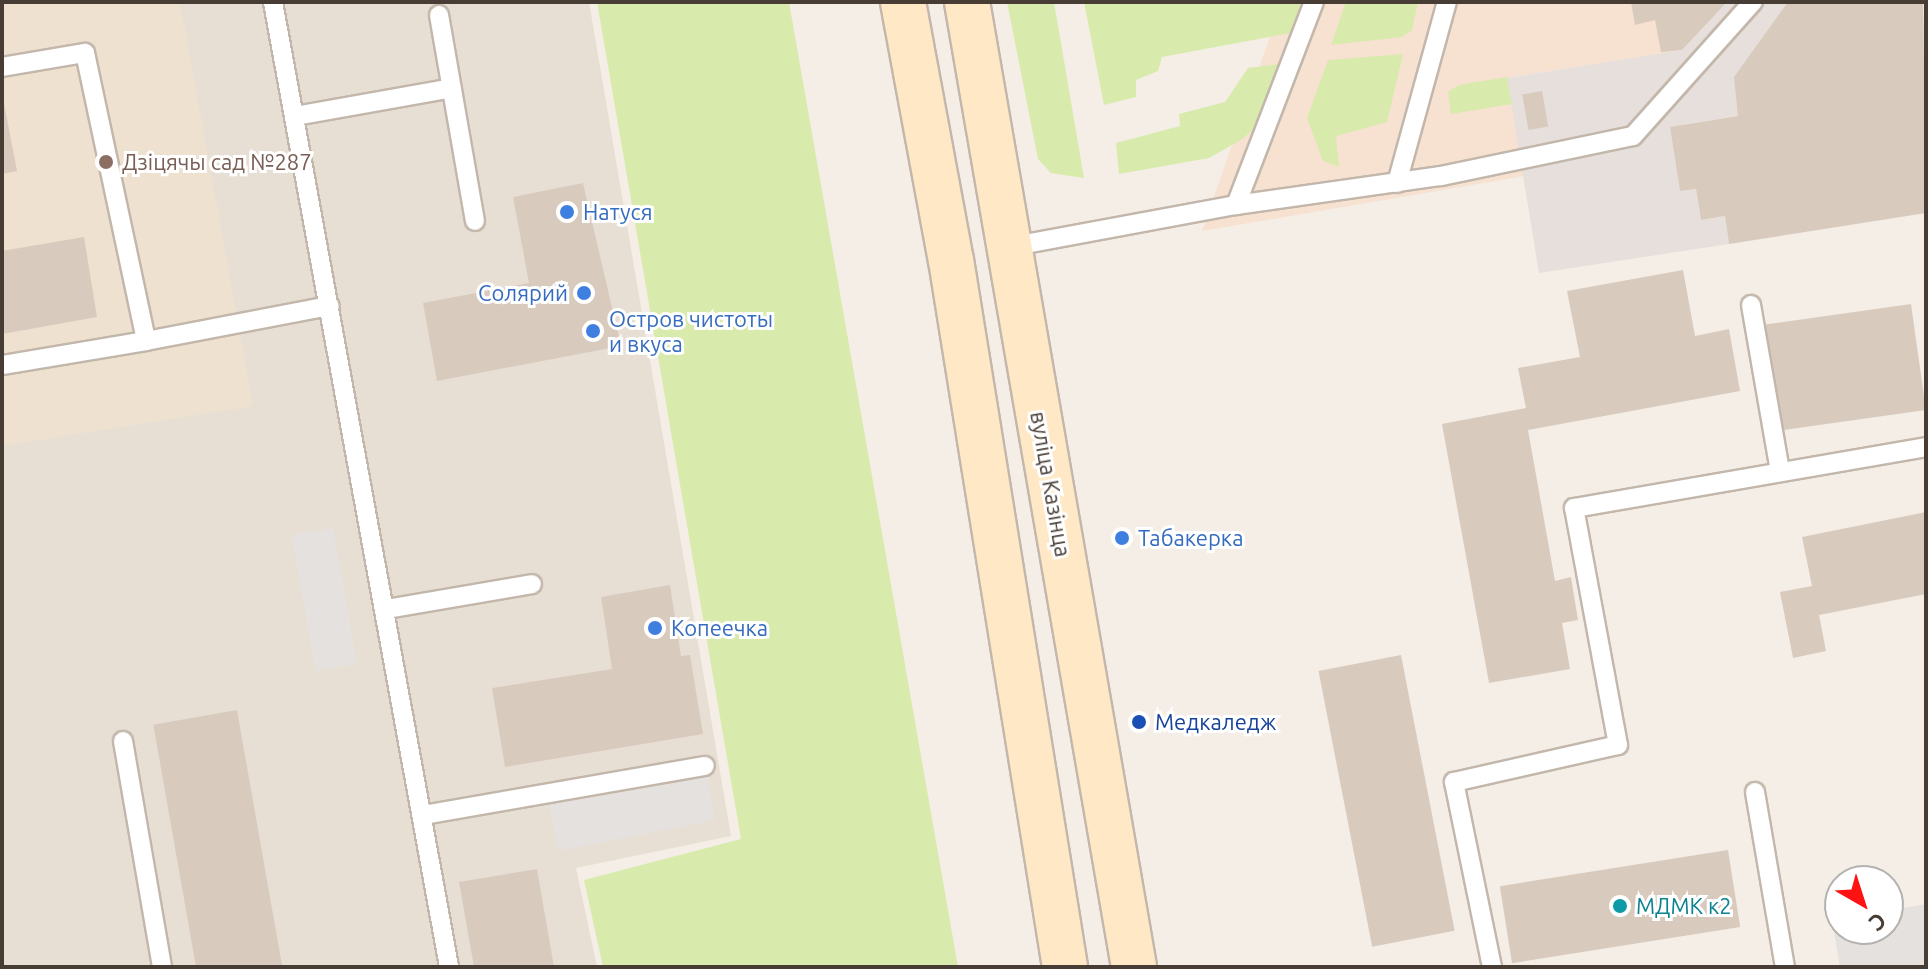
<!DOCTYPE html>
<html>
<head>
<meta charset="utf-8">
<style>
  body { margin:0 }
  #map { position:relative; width:1928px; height:969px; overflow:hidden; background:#f4eee6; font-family:Ubuntu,sans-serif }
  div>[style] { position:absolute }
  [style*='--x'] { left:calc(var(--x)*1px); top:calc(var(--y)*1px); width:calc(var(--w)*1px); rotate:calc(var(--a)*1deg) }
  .residential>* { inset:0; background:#e8dfd4 }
  .commercial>* { inset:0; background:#f7e1d0 }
  .industrial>* { inset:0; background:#e6dfdb }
  .education>* { inset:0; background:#eee1cf }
  .green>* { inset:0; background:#d8ebac }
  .parking>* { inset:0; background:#e5e1de; transform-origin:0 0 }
  .building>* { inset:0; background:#d9cabe; transform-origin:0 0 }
  .roads { filter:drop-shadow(2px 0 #c3b7ab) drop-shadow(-2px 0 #c3b7ab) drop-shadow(0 2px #c3b7ab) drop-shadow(0 -2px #c3b7ab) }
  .service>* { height:18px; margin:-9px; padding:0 9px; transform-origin:9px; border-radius:9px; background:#fff }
  .secondary>* { height:44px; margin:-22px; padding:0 22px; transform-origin:22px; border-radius:22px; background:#ffe8c5 }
  .dots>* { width:22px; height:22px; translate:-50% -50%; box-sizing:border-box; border:4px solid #fff; border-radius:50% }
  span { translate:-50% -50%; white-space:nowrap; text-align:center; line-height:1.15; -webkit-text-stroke:6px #fff; paint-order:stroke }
  .education-label { font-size:22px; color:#785e54 }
  .left { translate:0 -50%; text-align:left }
  .shop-label { font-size:22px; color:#366cbe }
  .right { translate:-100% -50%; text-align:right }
  .street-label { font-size:22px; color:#473d35 }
  .transit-label { font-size:22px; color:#164399 }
  .culture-label { font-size:22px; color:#0d838f }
  .frame { position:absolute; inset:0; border:4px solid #473d35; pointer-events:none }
  .north { position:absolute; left:1824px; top:865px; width:80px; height:80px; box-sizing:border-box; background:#fff; border:2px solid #b5b1ae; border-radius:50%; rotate:141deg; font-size:22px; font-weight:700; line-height:32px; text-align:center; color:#473d35 }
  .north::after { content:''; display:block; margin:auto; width:28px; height:36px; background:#ff1212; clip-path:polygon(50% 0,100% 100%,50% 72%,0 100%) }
</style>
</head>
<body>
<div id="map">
  <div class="residential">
    <div style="clip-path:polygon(2px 2px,589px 2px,731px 836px,576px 868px,597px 967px,2px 967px)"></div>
  </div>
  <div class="commercial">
    <div style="clip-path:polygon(1282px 2px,1727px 2px,1682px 50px,1507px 78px,1525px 176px,1202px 231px)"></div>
  </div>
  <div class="industrial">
    <div style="clip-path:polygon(1727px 2px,1923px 2px,1926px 85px,1670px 127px,1680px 191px,1696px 189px,1701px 220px,1725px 216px,1729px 244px,1539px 273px,1507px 78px,1682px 50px)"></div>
  </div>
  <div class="education">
    <div style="clip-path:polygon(2px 2px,180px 2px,253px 406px,2px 446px)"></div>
  </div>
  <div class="green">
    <div style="clip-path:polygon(597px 2px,789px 2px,958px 967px,603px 967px,584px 880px,741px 839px)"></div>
    <div style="clip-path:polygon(1007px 2px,1054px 2px,1084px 178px,1051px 173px,1038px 159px)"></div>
    <div style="clip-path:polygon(1084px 2px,1301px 2px,1290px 33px,1162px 57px,1158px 71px,1136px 80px,1136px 97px,1104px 105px)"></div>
    <div style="clip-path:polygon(1346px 2px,1418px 2px,1412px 30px,1402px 37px,1331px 45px)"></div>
    <div style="clip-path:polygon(1403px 54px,1387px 122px,1336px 136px,1339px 167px,1323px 161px,1307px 118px,1328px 60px)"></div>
    <div style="clip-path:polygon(1279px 64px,1256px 127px,1241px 140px,1209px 158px,1119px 174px,1116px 143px,1180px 126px,1179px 114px,1225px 102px,1248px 68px)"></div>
    <div style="clip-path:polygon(1507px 77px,1512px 104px,1451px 114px,1448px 92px,1459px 85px)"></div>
  </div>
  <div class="parking">
    <div style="left:333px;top:528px;width:138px;height:42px;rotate:80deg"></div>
    <div style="left:706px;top:772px;width:49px;height:160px;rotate:79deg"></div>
    <div style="clip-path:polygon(1926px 904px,1926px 967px,1840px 967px,1832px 921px,1840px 920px,1840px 929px,1888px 929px,1888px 911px)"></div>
  </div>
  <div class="building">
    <div style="clip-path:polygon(1631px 2px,1727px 2px,1682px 50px,1661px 52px,1655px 20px,1635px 25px)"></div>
    <div style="clip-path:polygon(1788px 2px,1923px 2px,1926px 213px,1729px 244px,1725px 216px,1701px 220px,1696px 189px,1680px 191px,1670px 127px,1738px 116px,1734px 77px)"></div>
    <div style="left:1542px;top:91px;width:36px;height:20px;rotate:80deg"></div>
    <div style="clip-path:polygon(2px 93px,17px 171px,2px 174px)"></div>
    <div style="clip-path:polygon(583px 183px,621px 346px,437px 381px,423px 303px,529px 283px,513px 197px)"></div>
    <div style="clip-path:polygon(84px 237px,97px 317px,2px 334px,2px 251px)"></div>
    <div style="clip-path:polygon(1683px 270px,1695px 336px,1729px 329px,1740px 391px,1528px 430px,1555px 581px,1571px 577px,1578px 620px,1562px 623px,1570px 669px,1489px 683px,1442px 424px,1526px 408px,1518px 368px,1580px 357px,1567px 291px)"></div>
    <div style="left:1911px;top:304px;width:107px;height:149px;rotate:82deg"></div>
    <div style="clip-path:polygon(1926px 512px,1926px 594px,1819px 615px,1826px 651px,1793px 658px,1780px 592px,1812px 586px,1802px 537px)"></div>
    <div style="clip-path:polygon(670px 585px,681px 656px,690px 655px,703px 734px,505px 767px,492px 688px,612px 669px,601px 597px)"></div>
    <div style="left:1401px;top:655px;width:281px;height:84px;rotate:79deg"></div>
    <div style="left:237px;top:710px;width:261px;height:85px;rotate:80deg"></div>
    <div style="left:1728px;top:850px;width:78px;height:231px;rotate:81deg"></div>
    <div style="clip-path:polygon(537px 869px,554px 967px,474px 967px,459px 882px)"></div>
  </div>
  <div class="roads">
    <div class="service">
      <div style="--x:273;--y:2;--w:981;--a:79.66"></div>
      <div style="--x:439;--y:15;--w:209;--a:80.1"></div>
      <div style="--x:2;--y:67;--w:84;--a:-9.6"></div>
      <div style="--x:85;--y:53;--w:294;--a:78"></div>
      <div style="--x:146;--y:341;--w:146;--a:170.5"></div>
      <div style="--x:295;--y:116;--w:159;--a:-10.1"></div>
      <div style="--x:1397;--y:183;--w:188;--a:-74.6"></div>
      <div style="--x:1236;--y:205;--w:217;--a:-69"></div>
      <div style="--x:1009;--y:247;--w:231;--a:-10.5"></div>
      <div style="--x:1236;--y:205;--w:207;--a:-8.1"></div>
      <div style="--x:1441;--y:176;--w:196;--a:-11.8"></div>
      <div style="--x:1633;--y:136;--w:180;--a:-48.2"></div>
      <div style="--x:1751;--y:305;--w:169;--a:80.1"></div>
      <div style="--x:146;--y:341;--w:187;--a:-10.8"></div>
      <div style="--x:386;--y:609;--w:148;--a:-9.7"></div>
      <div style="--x:123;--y:741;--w:229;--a:80.2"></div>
      <div style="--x:1755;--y:792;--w:178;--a:80.3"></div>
      <div style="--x:423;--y:815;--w:286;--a:-9.9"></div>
      <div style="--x:1492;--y:967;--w:189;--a:-101.6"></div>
      <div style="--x:1454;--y:782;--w:168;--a:-12.7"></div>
      <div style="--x:1618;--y:745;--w:241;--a:-100.5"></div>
      <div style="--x:1574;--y:508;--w:357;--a:-9.8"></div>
    </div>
    <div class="secondary">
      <div style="--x:903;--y:2;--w:262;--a:79.5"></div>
      <div style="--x:951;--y:260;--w:716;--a:80.84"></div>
      <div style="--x:967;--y:2;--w:979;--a:80.18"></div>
    </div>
  </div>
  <div class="dots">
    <div style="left:106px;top:162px;background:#8d6e63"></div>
    <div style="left:567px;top:212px;background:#3f7fe0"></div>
    <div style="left:584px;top:293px;background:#3f7fe0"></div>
    <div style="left:593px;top:331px;background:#3f7fe0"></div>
    <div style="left:1122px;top:538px;background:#3f7fe0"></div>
    <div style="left:655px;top:628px;background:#3f7fe0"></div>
    <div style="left:1139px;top:722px;background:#1a4fb4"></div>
    <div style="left:1620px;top:906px;background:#0f9aa8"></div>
  </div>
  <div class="education-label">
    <span class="left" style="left:122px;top:162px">Дзіцячы сад №287</span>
  </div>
  <div class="shop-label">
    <span class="left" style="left:583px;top:212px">Натуся</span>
    <span class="right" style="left:568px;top:293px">Солярий</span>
    <span class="left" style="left:609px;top:331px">Остров чистоты<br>и вкуса</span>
    <span class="left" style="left:1138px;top:538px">Табакерка</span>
    <span class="left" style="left:671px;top:628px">Копеечка</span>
  </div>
  <div class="street-label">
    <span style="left:1051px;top:484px;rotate:80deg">вуліца Казінца</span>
  </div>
  <div class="transit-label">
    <span class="left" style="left:1155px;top:722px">Медкаледж</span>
  </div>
  <div class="culture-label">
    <span class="left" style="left:1636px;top:906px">МДМК к2</span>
  </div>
  <div class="frame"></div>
  <div class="north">С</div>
</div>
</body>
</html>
